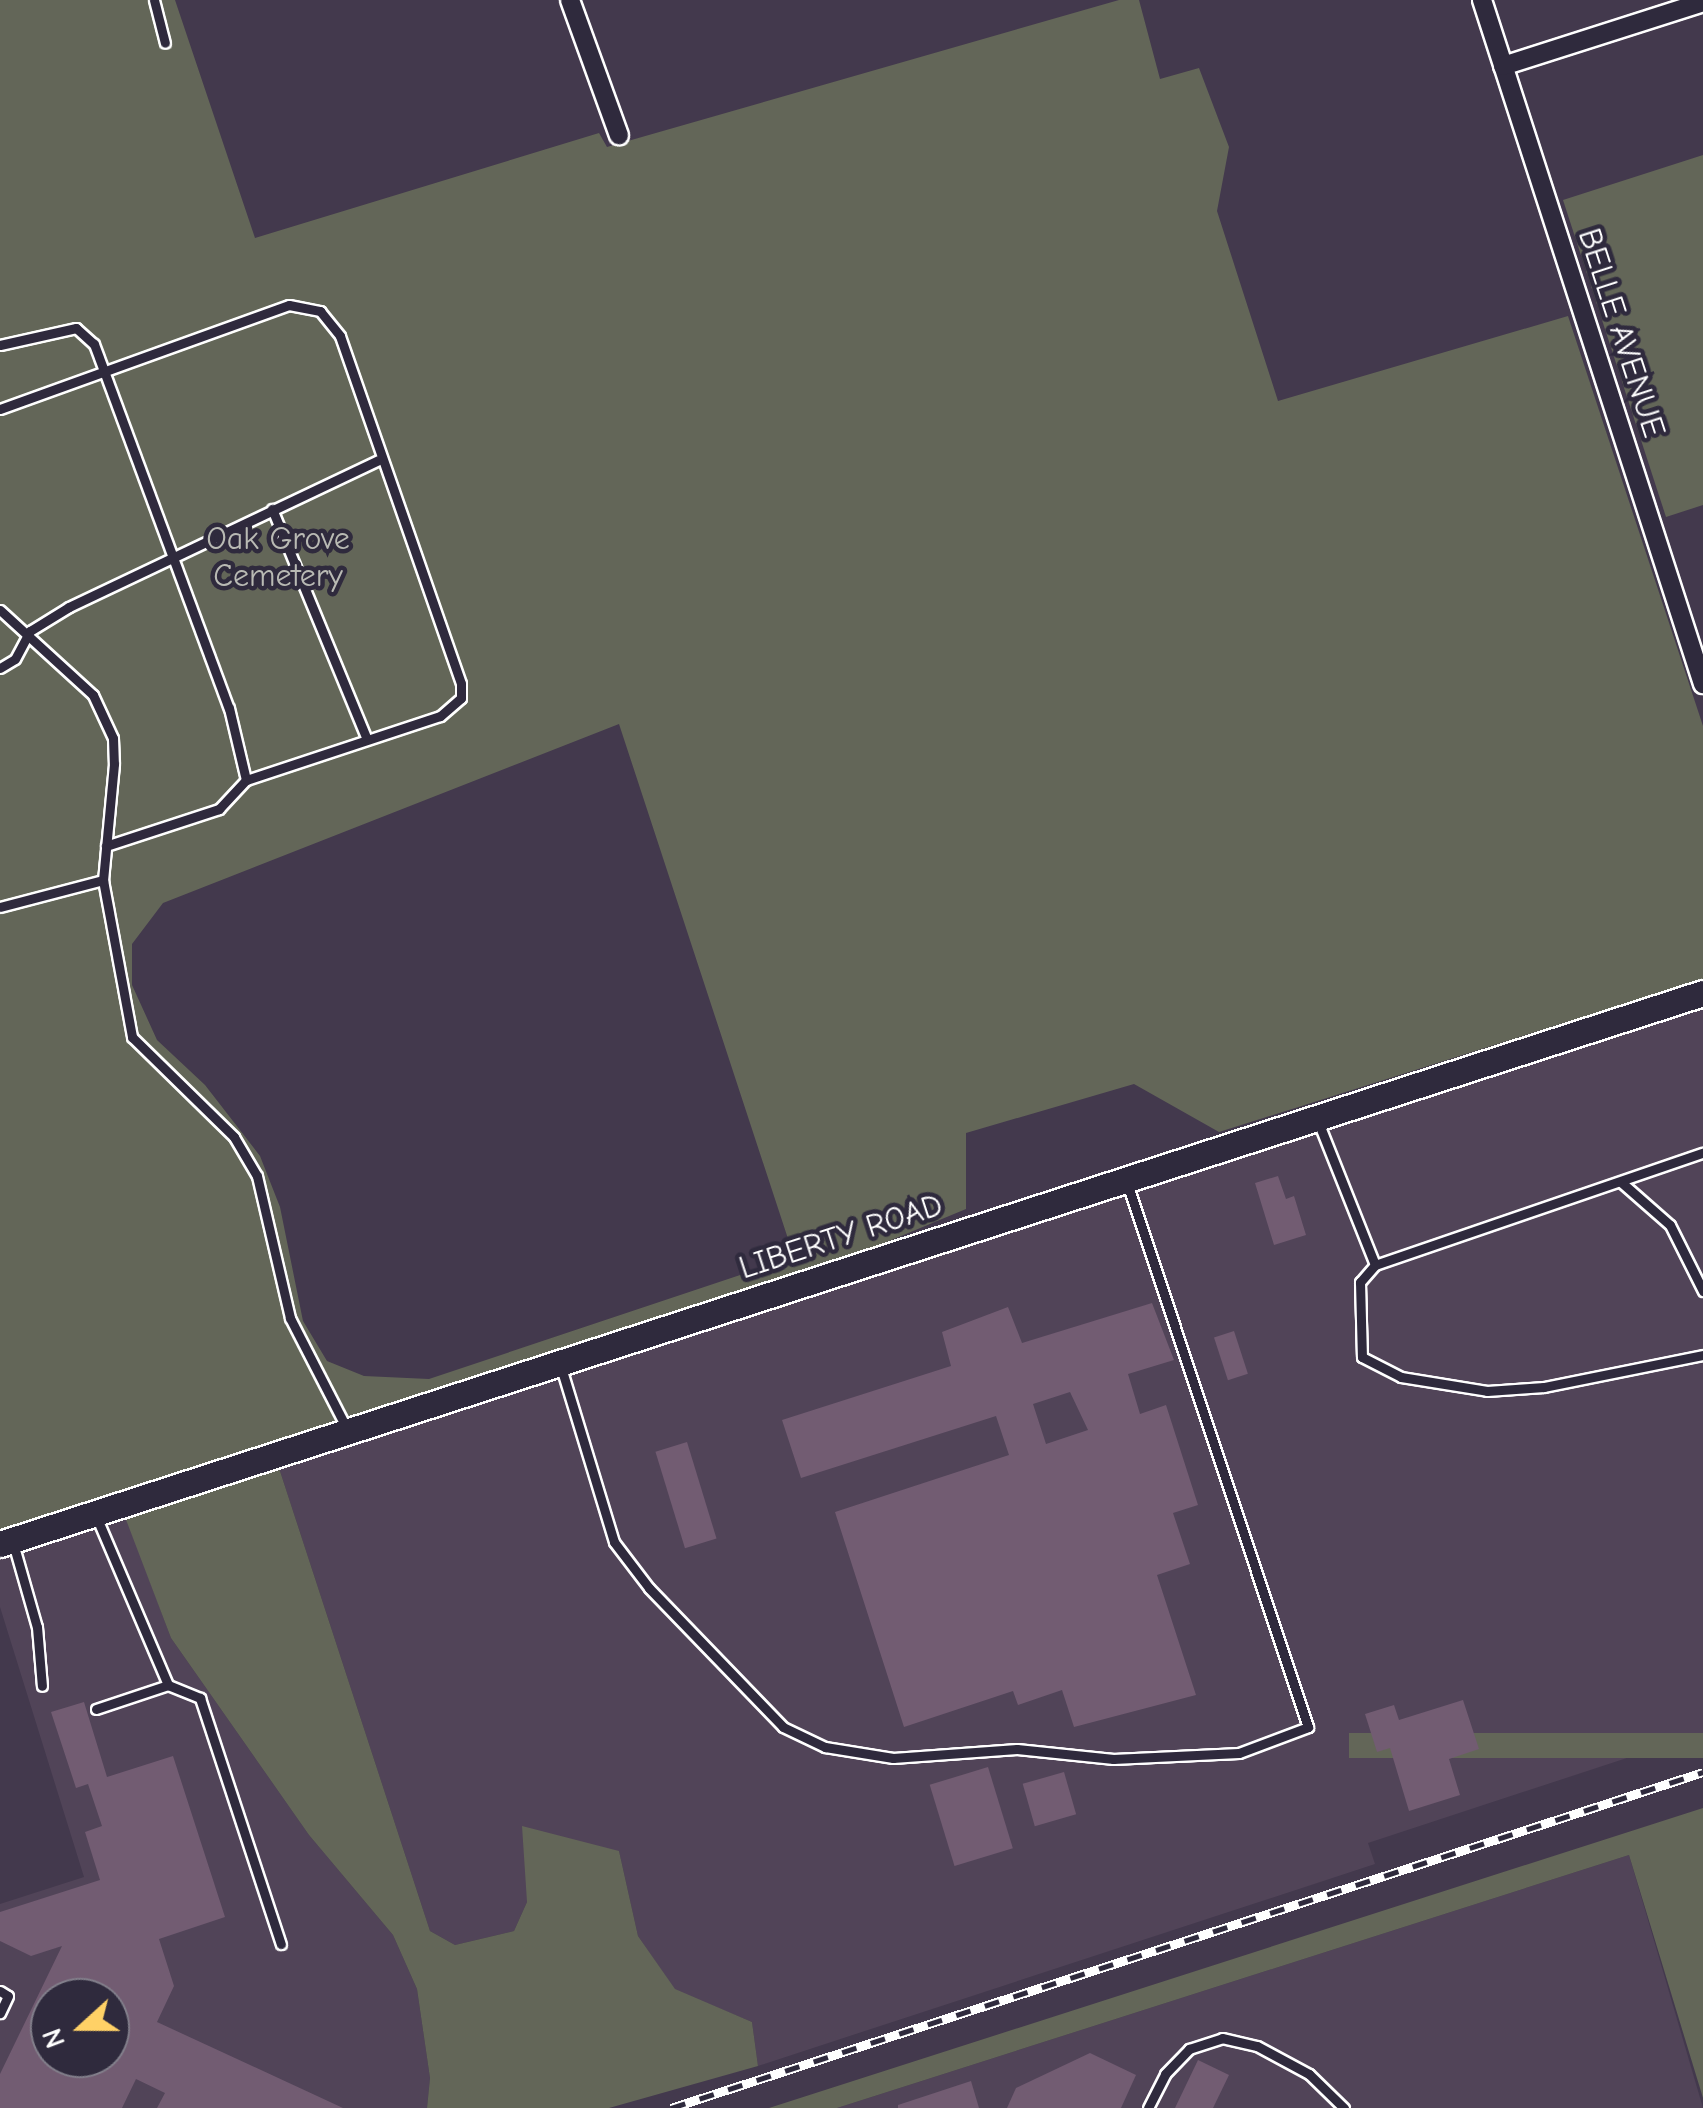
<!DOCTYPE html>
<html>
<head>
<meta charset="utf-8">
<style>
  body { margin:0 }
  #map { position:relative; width:1703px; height:2108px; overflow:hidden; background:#43394d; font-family:"Comic Neue",sans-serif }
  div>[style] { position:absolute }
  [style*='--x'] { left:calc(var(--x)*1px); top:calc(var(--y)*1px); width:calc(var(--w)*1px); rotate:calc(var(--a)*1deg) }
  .built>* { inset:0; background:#514458 }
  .green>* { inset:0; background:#636658; transform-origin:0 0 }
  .building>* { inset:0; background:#725c72; transform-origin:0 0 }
  .roads { filter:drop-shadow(2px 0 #fff) drop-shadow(-2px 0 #fff) drop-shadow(0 2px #fff) drop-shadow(0 -2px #fff) }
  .lane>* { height:9px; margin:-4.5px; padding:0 4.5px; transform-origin:4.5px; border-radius:4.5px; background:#2f2a3d }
  .street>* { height:18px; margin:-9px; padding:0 9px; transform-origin:9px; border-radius:9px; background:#2f2a3d }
  .secondary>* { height:25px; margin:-12.5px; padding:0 12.5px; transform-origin:12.5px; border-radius:12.5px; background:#2f2a3d }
  .rail>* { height:9px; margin-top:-4.5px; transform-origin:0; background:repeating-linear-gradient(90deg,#2f2a3d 0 15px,#fff 0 30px); box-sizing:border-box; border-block:2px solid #fff }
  span { translate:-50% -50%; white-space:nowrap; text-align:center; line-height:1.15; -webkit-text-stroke:9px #2f2a3d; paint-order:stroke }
  .street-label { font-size:32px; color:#fff }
  .park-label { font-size:32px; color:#b9bab4 }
  .north { position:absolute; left:30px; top:1978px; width:100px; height:100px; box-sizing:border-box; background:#2f2a3d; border:2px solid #827f8b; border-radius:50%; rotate:249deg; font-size:28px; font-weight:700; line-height:40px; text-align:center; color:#fff }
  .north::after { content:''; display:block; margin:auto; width:35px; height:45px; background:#ffd166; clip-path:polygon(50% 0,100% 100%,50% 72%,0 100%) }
</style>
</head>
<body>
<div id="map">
  <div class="built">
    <div style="clip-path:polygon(1703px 1004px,1703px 1733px,1368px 1843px,1375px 1864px,758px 2066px,752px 2022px,675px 1990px,638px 1936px,619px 1851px,527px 1902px,514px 1931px,455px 1945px,430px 1931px,278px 1465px)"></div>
    <div style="clip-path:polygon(evenodd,118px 1495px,171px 1638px,309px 1835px,393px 1935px,417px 1989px,430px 2078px,427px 2108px,0 2108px,0 1904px,84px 1877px,0 1607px,0 1533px,118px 1495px,50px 1998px,110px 1998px,110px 2058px,50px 2058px,50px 1998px)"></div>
    <div style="clip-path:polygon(1629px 1855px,1703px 2108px,837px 2108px)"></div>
  </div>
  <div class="green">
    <div style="clip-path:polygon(evenodd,0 0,175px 0,255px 238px,599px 133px,607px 147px,1119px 0,1139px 0,1160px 79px,1199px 68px,1229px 147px,1217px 211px,1278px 401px,1568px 316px,1703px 726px,1703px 979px,1219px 1132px,1134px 1084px,966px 1133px,966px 1209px,829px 1266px,0 1533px,0 0,619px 724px,794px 1257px,429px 1379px,364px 1376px,327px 1361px,303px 1321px,280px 1207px,260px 1156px,205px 1085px,157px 1040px,132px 985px,132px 944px,163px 903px,619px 724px)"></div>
    <div style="clip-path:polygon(1703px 155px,1703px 505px,1666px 517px,1563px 200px)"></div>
    <div style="clip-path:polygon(278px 1465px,430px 1931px,455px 1945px,514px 1931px,527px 1902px,522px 1826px,619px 1851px,638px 1936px,675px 1989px,752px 2022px,758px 2066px,609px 2108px,427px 2108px,430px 2078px,417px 1989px,393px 1935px,309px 1835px,171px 1638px,125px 1517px)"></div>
    <div style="left:1703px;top:1733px;width:25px;height:354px;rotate:90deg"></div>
    <div style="clip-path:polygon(1703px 1808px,1703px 2098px,1629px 1855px,837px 2108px,769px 2108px)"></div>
  </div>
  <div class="building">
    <div style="clip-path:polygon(1278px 1176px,1286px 1199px,1294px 1196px,1306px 1235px,1274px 1245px,1255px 1183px)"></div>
    <div style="clip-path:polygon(evenodd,1152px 1303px,1174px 1360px,1128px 1374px,1140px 1414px,1166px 1405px,1198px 1505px,1173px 1513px,1190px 1564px,1157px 1575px,1196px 1695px,1074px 1727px,1062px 1690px,1018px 1705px,1013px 1691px,904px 1727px,835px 1512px,1009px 1455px,996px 1416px,801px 1478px,782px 1420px,951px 1366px,942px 1332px,1008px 1307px,1022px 1343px,1152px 1303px,1070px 1392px,1088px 1430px,1046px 1444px,1033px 1404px,1070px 1392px)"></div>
    <div style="left:1234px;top:1331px;width:45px;height:21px;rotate:72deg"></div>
    <div style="left:687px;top:1442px;width:101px;height:33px;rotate:73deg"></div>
    <div style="clip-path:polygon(1463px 1700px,1479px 1749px,1449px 1759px,1460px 1795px,1409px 1811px,1390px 1748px,1377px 1752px,1365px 1714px,1394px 1705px,1399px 1720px)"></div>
    <div style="clip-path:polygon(evenodd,84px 1702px,107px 1777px,173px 1756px,225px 1917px,159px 1939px,174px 1986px,157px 2022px,343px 2108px,157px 2108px,165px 2093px,136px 2079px,122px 2108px,0 2108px,0 2074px,62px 1946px,31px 1956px,0 1941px,0 1912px,100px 1880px,85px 1832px,102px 1826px,88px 1784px,76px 1788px,51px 1712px,84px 1702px,50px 1998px,110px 1998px,110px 2058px,50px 2058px,50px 1998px)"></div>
    <div style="left:988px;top:1767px;width:85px;height:61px;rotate:73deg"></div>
    <div style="left:1064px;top:1772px;width:44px;height:43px;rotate:74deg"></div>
    <div style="clip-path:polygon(1090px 2053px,1136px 2075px,1121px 2108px,1007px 2108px,1016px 2088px)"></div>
    <div style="clip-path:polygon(1198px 2060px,1229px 2075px,1213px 2108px,1175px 2108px)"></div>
    <div style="clip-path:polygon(971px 2081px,979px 2108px,898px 2108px,898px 2105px)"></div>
  </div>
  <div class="roads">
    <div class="lane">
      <div style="--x:154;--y:0;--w:44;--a:75.7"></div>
      <div style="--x:0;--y:345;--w:78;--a:-12.6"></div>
      <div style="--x:76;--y:328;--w:24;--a:42"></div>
      <div style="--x:94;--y:344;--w:388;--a:69.7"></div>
      <div style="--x:229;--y:708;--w:74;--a:76.7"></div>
      <div style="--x:0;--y:409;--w:307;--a:-19.8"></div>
      <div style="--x:289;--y:305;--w:32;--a:11"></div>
      <div style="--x:320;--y:311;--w:32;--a:51"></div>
      <div style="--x:340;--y:336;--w:368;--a:70.8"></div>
      <div style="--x:461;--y:684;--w:14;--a:90"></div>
      <div style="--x:461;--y:698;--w:28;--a:139"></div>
      <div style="--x:440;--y:716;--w:204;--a:161.7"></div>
      <div style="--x:246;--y:780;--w:40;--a:133"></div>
      <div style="--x:219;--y:809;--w:119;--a:161.9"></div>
      <div style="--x:272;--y:509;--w:249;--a:67.6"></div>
      <div style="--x:0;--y:610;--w:126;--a:42.4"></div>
      <div style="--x:93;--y:695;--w:47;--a:65.1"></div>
      <div style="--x:113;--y:738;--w:26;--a:88"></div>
      <div style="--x:114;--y:764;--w:117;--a:95.4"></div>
      <div style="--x:103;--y:880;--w:106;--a:165.3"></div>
      <div style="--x:0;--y:668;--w:17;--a:-31"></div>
      <div style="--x:15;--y:659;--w:32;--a:-62"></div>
      <div style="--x:30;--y:631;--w:46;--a:-31.6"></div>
      <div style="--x:69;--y:607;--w:342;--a:-25.4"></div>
      <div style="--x:103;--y:880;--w:160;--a:79.5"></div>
      <div style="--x:132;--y:1037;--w:143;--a:44.4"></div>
      <div style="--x:234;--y:1137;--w:45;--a:59.5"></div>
      <div style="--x:257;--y:1176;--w:146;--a:76.9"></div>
      <div style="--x:290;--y:1318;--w:127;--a:62.8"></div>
      <div style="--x:1317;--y:1119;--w:157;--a:68.3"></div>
      <div style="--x:1375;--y:1265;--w:347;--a:-18.9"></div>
      <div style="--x:1621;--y:1182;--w:65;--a:41.3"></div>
      <div style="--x:1670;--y:1225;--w:74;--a:63.4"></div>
      <div style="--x:1375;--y:1265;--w:23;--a:131"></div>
      <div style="--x:1360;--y:1282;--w:75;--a:88.5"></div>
      <div style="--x:1362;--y:1357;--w:44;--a:27.1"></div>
      <div style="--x:1401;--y:1377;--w:87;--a:9.2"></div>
      <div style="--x:1487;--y:1391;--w:57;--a:-4"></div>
      <div style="--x:1544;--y:1387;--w:162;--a:-11.4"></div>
      <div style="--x:560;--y:1364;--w:186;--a:73.1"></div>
      <div style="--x:614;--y:1542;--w:58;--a:52.7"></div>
      <div style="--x:649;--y:1588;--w:193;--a:46"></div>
      <div style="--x:783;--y:1727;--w:47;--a:25.5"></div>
      <div style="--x:825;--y:1747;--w:69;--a:9.2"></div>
      <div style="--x:893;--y:1758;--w:124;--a:-4.2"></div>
      <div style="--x:1017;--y:1749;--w:97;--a:5.9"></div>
      <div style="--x:1113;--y:1759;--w:126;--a:-2.7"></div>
      <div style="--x:1239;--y:1753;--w:74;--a:-20.6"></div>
      <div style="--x:1308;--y:1727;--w:576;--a:-108.4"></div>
      <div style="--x:96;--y:1516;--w:184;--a:66.9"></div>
      <div style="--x:168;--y:1685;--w:35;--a:22"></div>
      <div style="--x:200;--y:1698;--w:259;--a:71.8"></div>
      <div style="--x:13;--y:1543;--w:87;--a:74.1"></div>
      <div style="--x:37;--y:1627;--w:59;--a:85.2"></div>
      <div style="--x:96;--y:1709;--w:76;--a:-18.4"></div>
      <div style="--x:0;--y:1991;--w:9;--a:32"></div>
      <div style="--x:8;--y:1996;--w:19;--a:115"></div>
      <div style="--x:1148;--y:2108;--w:38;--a:-63"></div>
      <div style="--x:1165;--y:2074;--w:35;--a:-46"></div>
      <div style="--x:1189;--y:2049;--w:35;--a:-18"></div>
      <div style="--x:1222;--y:2038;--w:36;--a:13"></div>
      <div style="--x:1257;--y:2046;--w:59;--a:28.3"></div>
      <div style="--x:1309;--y:2074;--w:49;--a:44.2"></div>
    </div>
    <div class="street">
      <div style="--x:570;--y:0;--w:144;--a:70.1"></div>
      <div style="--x:1482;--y:0;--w:719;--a:72.09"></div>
      <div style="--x:1503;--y:66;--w:210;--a:-17.7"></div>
    </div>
    <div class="secondary">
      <div style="--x:0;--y:1544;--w:1790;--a:-17.93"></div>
    </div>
  </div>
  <div class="rail">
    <div style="--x:671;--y:2108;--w:1085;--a:-18.03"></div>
  </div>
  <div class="street-label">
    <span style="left:1621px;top:333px;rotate:72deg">BELLE AVENUE</span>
    <span style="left:841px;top:1237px;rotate:-18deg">LIBERTY ROAD</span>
  </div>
  <div class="park-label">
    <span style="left:278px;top:558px">Oak Grove<br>Cemetery</span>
  </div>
  <div class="north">N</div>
</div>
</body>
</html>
